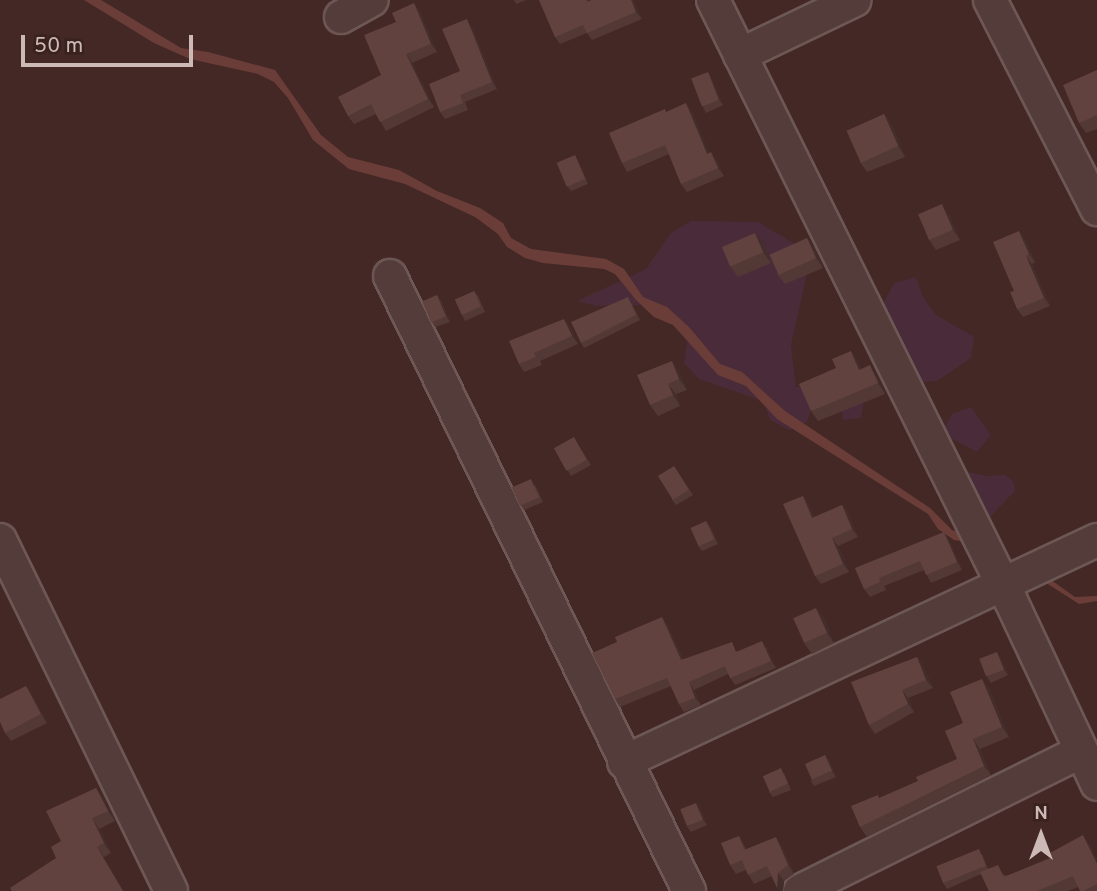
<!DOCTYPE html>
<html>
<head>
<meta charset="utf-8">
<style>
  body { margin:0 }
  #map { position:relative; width:1097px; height:891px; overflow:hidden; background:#442825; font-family:Overpass,sans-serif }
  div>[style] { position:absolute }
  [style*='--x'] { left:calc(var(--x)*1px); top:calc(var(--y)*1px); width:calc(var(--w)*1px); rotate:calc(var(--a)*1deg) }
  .green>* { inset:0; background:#4a2b39 }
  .water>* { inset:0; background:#6b3d38 }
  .roads { filter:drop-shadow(2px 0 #6d5855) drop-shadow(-2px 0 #6d5855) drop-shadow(0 2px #6d5855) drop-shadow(0 -2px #6d5855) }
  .minor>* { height:32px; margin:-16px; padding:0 16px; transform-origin:16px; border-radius:16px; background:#533c3a }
  .wall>* { inset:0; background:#533936 }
  .shaded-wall>* { inset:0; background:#442e2c }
  .building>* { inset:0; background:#61423f; transform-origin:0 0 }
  span { translate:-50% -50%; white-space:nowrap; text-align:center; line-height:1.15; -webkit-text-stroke:7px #39211e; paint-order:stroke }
  .north { position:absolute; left:1006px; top:800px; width:70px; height:70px; -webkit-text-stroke:5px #39211e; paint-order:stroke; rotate:0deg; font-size:19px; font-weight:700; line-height:28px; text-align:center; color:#cdbab7 }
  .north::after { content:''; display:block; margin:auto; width:24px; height:32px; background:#cdbab7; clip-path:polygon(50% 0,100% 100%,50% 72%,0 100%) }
  .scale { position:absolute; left:21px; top:35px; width:172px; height:32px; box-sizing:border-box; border:4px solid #cdbab7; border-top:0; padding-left:9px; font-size:21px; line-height:24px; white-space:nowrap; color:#cdbab7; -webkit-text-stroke:5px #39211e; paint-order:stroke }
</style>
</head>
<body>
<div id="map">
  <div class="green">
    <div style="clip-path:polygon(691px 221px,758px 222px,795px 244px,810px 260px,791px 345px,796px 387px,819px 382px,807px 422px,789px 430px,770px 420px,763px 401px,699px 379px,684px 363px,687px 342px,679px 323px,661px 312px,641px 305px,597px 306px,577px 301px,646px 269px,671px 233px)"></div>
    <div style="clip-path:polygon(916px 277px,923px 297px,936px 315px,974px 337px,971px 358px,937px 381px,917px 382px,899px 371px,905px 349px,874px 321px,894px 283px)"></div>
    <div style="clip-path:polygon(840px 393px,864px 400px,861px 418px,843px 420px)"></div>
    <div style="clip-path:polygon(971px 407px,991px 435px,977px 452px,941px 433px,952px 414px)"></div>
    <div style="clip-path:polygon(968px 472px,986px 476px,1005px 475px,1013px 481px,1015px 491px,989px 518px,981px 512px,961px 478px)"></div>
  </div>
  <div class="water">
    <div style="clip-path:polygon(84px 0,101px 0,181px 48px,208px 52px,275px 70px,321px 135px,348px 157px,399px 170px,437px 191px,480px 208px,503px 223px,511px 238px,531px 249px,606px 259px,624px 269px,643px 297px,667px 307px,689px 327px,720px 364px,742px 372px,785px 411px,930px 508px,952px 530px,971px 537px,974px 543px,954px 540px,938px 529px,928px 514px,777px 419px,746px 386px,718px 375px,673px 325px,654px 317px,636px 300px,615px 274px,604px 269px,543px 263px,525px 258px,507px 247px,498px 234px,475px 217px,405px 184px,349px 169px,313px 140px,288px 98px,274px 82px,258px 74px,190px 59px,154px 43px)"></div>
    <div style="clip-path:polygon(1044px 575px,1075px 597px,1097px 596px,1097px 601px,1079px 604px,1037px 577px)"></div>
  </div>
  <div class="roads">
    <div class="minor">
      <div style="--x:713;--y:0;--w:671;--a:63.63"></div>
      <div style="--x:1011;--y:601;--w:202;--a:64.8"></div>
      <div style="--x:990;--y:0;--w:235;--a:62.9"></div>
      <div style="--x:341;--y:17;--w:35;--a:-29"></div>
      <div style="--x:740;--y:55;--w:127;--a:-25.6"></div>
      <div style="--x:390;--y:276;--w:684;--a:64.07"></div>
      <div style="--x:0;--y:540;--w:390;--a:64"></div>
      <div style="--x:624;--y:762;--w:523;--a:-25.14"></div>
      <div style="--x:800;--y:891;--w:313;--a:-26.4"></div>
    </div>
  </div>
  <div class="wall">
    <div style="clip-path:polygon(514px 0,526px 0,516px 4px)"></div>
    <div style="clip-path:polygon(539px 0,588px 0,588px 1px,633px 0,642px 19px,592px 40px,587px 33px,560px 44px,555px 37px)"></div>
    <div style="clip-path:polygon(414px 3px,420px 12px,437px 52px,412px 63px,434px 107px,386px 131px,376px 114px,354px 124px,348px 116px,381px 75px,396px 22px)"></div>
    <div style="clip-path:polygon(472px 27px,497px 89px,465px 102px,468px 110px,445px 119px,440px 112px,460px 71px)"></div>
    <div style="clip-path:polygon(1097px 70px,1097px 129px,1086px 133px,1079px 123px)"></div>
    <div style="clip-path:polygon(708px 72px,711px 78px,723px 105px,706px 113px,703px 107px)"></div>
    <div style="clip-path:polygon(667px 112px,692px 112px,709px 153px,717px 161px,724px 176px,687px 192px,681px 184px,669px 154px,627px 172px,622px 163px)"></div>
    <div style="clip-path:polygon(884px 114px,892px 125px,905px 157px,867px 172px,860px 162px)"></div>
    <div style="clip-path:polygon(575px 155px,578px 161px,588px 184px,571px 191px,567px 186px)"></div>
    <div style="clip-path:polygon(949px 215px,960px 240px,936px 250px,929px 240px)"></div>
    <div style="clip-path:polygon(807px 238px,814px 248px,823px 268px,785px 284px,777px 274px)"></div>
    <div style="clip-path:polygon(1025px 239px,1035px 262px,1032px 264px,1050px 306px,1023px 317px,1017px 309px,1014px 291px)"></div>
    <div style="clip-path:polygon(763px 243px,771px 263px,738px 277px,730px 266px)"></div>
    <div style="clip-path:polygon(474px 291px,478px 296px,485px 312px,465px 321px,462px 315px)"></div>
    <div style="clip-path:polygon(437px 295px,441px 300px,450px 322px,435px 327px,432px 322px)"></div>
    <div style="clip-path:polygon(631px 302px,640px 320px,584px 348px,581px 343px)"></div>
    <div style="clip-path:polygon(570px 327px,578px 344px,540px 361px,542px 365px,524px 372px,519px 364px)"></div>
    <div style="clip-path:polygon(858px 361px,861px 369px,877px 376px,885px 394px,818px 421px,811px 411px)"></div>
    <div style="clip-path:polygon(679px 371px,687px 390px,676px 394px,680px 406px,658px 416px,650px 405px)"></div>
    <div style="clip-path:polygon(577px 443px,591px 465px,571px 476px,568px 471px)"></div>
    <div style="clip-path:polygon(674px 466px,693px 495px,676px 505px,672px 500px)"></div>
    <div style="clip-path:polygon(535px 485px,543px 502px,524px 510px,520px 504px)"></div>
    <div style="clip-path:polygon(803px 496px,808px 504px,814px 517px,842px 505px,848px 513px,858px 537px,838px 546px,849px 572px,821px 584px,815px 576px)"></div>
    <div style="clip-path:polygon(706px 521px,710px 527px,718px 544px,702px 551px,698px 546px)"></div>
    <div style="clip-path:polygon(949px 540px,962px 570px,931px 583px,924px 570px,884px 586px,886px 590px,870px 597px,864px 589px,855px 568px)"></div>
    <div style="clip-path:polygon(824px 618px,834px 643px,812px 654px,804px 643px)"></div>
    <div style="clip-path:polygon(667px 624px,683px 660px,738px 651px,767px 648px,776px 668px,735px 685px,728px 674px,694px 690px,701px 705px,684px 712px,679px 704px,671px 686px,620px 707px,615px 699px)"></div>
    <div style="clip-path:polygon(917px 657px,923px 666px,933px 688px,908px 698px,914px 712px,875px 734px,869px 725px)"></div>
    <div style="clip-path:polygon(1000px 657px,1008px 675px,991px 683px,987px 677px)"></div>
    <div style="clip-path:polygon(982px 679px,989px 689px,1009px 737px,980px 749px,991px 775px,867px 837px,860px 827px,918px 781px,957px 759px,963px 723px)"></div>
    <div style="clip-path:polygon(26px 686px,32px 695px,47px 723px,11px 741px,5px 733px)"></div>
    <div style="clip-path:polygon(825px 755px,829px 760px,836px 777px,814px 786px,811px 781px)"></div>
    <div style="clip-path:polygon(784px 773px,791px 790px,773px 797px,769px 792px)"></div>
    <div style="clip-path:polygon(96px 788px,103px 798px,115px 821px,99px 829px,111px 853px,104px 857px,56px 858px,61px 841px)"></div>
    <div style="clip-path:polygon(700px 808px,707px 825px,691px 832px,687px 827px)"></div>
    <div style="clip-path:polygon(739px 836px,746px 849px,782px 846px,794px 874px,784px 881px,783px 891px,779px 891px,772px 876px,754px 884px,746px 870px,736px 874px,730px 865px)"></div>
    <div style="clip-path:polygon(1090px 845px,1097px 860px,1097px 891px,1080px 891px,1078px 887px,1068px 891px,989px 891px,981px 874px,947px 889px,943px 883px,982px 854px,988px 869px,1005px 875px,1006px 876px)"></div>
  </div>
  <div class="shaded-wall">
    <div style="clip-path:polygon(631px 0,633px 0,642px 19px,636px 12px)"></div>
    <div style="clip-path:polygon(414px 3px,420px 12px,437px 52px,431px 44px)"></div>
    <div style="clip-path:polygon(467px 19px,472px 27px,497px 89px,492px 82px)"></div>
    <div style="clip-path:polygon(406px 54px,412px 63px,434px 107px,428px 99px)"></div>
    <div style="clip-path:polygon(708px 72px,711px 78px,723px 105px,719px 100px)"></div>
    <div style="clip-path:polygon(686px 103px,692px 112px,713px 162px,707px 154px)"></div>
    <div style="clip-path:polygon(884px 114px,892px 125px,905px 157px,898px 146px)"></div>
    <div style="clip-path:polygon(711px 152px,717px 161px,724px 176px,718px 168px)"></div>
    <div style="clip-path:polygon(942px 204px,949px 215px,960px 240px,953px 230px)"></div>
    <div style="clip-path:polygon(1019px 231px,1025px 239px,1035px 262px,1029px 254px)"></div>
    <div style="clip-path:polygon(755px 233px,763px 243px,771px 263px,763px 252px)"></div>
    <div style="clip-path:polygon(807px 238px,814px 248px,823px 268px,816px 258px)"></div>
    <div style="clip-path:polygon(1026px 256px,1032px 264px,1050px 306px,1044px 298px)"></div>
    <div style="clip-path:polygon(437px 295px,441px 300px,450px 322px,446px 316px)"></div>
    <div style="clip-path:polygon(564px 319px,570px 327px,578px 344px,572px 336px)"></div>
    <div style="clip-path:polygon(851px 351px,858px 361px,866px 380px,859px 370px)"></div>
    <div style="clip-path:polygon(672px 361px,679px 371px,687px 390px,679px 379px)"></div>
    <div style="clip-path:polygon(870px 365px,877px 376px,885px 394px,878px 383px)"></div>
    <div style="clip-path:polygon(668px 384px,676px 394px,680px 406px,673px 395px)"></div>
    <div style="clip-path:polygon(803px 496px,808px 504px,818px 526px,812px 518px)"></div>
    <div style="clip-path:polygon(842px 505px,848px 513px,858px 537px,852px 529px)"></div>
    <div style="clip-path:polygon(944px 532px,949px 540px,962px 570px,957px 562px)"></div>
    <div style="clip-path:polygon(832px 538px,838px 546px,849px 572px,843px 564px)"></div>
    <div style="clip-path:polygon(816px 608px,824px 618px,834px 643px,827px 633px)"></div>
    <div style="clip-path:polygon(662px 617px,667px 624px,686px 668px,681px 660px)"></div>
    <div style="clip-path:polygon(762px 641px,767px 648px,776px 668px,771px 661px)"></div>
    <div style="clip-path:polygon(997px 652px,1000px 657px,1008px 675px,1004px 670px)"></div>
    <div style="clip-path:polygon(917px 657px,923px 666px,933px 688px,926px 680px)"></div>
    <div style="clip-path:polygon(982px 679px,989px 689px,1009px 737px,1002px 727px)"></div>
    <div style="clip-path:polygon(689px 682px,694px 690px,701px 705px,695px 698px)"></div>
    <div style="clip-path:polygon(26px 686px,32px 695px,47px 723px,41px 714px)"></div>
    <div style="clip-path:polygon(902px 690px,908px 698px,914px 712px,908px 704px)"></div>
    <div style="clip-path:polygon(973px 739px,980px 749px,991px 775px,984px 766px)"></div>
    <div style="clip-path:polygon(825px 755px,829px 760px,836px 777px,832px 771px)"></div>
    <div style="clip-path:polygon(96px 788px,103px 798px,115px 821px,108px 811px)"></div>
    <div style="clip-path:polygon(696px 803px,700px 808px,707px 825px,703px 820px)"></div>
    <div style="clip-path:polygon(92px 818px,99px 829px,111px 853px,104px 843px)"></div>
    <div style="clip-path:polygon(1083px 835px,1090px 845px,1097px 860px,1097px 864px)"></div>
    <div style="clip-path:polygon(776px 837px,782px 846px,794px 874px,788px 865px)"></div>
    <div style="clip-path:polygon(97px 847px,104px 857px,124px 891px,123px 891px)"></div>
    <div style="clip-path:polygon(778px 873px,784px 881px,783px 891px,779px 891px,777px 888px)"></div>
  </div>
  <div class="building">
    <div style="clip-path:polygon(539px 0,586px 0,587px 2px,591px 0,631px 0,636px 12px,587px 33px,583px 25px,555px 37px)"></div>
    <div style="clip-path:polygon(414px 3px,431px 44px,406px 54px,428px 99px,380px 122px,371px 104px,348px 116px,338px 97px,381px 75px,364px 35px,396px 22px,392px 13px)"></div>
    <div style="clip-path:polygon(467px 19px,492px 82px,460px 95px,463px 103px,440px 112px,429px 84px,460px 71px,442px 29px)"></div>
    <div style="clip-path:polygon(1097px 70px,1097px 115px,1079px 123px,1063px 85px)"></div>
    <div style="left:708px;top:72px;width:30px;height:18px;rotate:69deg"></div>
    <div style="clip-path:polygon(686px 103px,707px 154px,711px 152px,718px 168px,681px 184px,665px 145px,622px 163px,609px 133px,665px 109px,666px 112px)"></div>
    <div style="left:884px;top:114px;width:35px;height:41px;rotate:66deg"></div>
    <div style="left:575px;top:155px;width:26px;height:20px;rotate:67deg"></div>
    <div style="left:942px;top:204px;width:28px;height:26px;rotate:67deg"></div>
    <div style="clip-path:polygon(1019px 231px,1029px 254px,1026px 256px,1044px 298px,1017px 309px,1010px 292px,1014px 291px,993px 242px)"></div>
    <div style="left:755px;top:233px;width:21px;height:36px;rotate:67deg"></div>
    <div style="left:807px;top:238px;width:22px;height:41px;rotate:66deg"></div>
    <div style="left:474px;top:291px;width:17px;height:21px;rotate:66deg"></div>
    <div style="left:437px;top:295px;width:23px;height:16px;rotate:67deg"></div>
    <div style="clip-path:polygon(628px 297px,636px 315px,581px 343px,571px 322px)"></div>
    <div style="clip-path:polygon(564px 319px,572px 336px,534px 353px,536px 357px,519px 364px,509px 341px)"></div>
    <div style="clip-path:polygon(851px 351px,859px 370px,870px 365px,878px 383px,811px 411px,799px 384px,836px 368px,832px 359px)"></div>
    <div style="clip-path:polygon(672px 361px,679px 379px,668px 384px,673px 395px,650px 405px,637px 375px)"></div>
    <div style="left:574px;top:437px;width:26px;height:23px;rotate:61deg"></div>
    <div style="left:674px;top:466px;width:28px;height:19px;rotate:58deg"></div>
    <div style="left:531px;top:479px;width:20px;height:21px;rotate:66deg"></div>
    <div style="clip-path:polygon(803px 496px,812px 518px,842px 505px,852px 529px,832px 538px,843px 564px,815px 576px,783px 504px)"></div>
    <div style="left:706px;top:521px;width:20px;height:17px;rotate:66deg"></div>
    <div style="clip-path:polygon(944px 532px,957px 562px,926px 575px,920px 561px,879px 578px,880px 582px,864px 589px,855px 568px)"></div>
    <div style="left:816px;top:608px;width:27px;height:25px;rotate:66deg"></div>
    <div style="clip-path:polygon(662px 617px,681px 660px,732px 642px,736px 652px,762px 641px,771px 661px,730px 678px,725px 666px,689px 682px,695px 698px,679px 704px,667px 678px,615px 699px,592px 653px,617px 642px,615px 637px)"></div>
    <div style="left:997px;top:652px;width:19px;height:19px;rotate:69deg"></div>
    <div style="clip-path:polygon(917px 657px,926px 680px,902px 690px,908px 704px,869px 725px,851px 682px)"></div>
    <div style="clip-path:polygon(982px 679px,1002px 727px,973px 739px,984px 766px,860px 827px,851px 806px,878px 795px,879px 798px,918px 781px,916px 777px,957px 759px,945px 731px,963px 723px,950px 692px)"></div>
    <div style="clip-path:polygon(26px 686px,41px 714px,5px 733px,0 722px,0 699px)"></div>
    <div style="left:825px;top:755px;width:17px;height:22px;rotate:66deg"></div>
    <div style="left:781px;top:768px;width:17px;height:20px;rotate:66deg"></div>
    <div style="clip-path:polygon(96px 788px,108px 811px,92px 818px,104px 843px,97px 847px,123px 891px,12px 891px,10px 888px,56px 858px,51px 847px,61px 841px,46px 811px)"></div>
    <div style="left:696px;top:803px;width:18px;height:17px;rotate:68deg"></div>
    <div style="clip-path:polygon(1083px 835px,1097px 864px,1097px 884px,1083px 891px,1080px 891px,1073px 876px,1037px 891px,989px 891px,980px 872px,998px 865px,1004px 877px,1050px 858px,1048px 854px)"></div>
    <div style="clip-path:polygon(739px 836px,744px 850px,776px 837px,788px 865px,778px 873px,777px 888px,767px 866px,748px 875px,742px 860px,730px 865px,721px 843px)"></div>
    <div style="left:979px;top:849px;width:18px;height:46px;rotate:68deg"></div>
  </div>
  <div class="north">N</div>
  <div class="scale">50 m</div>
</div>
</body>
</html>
